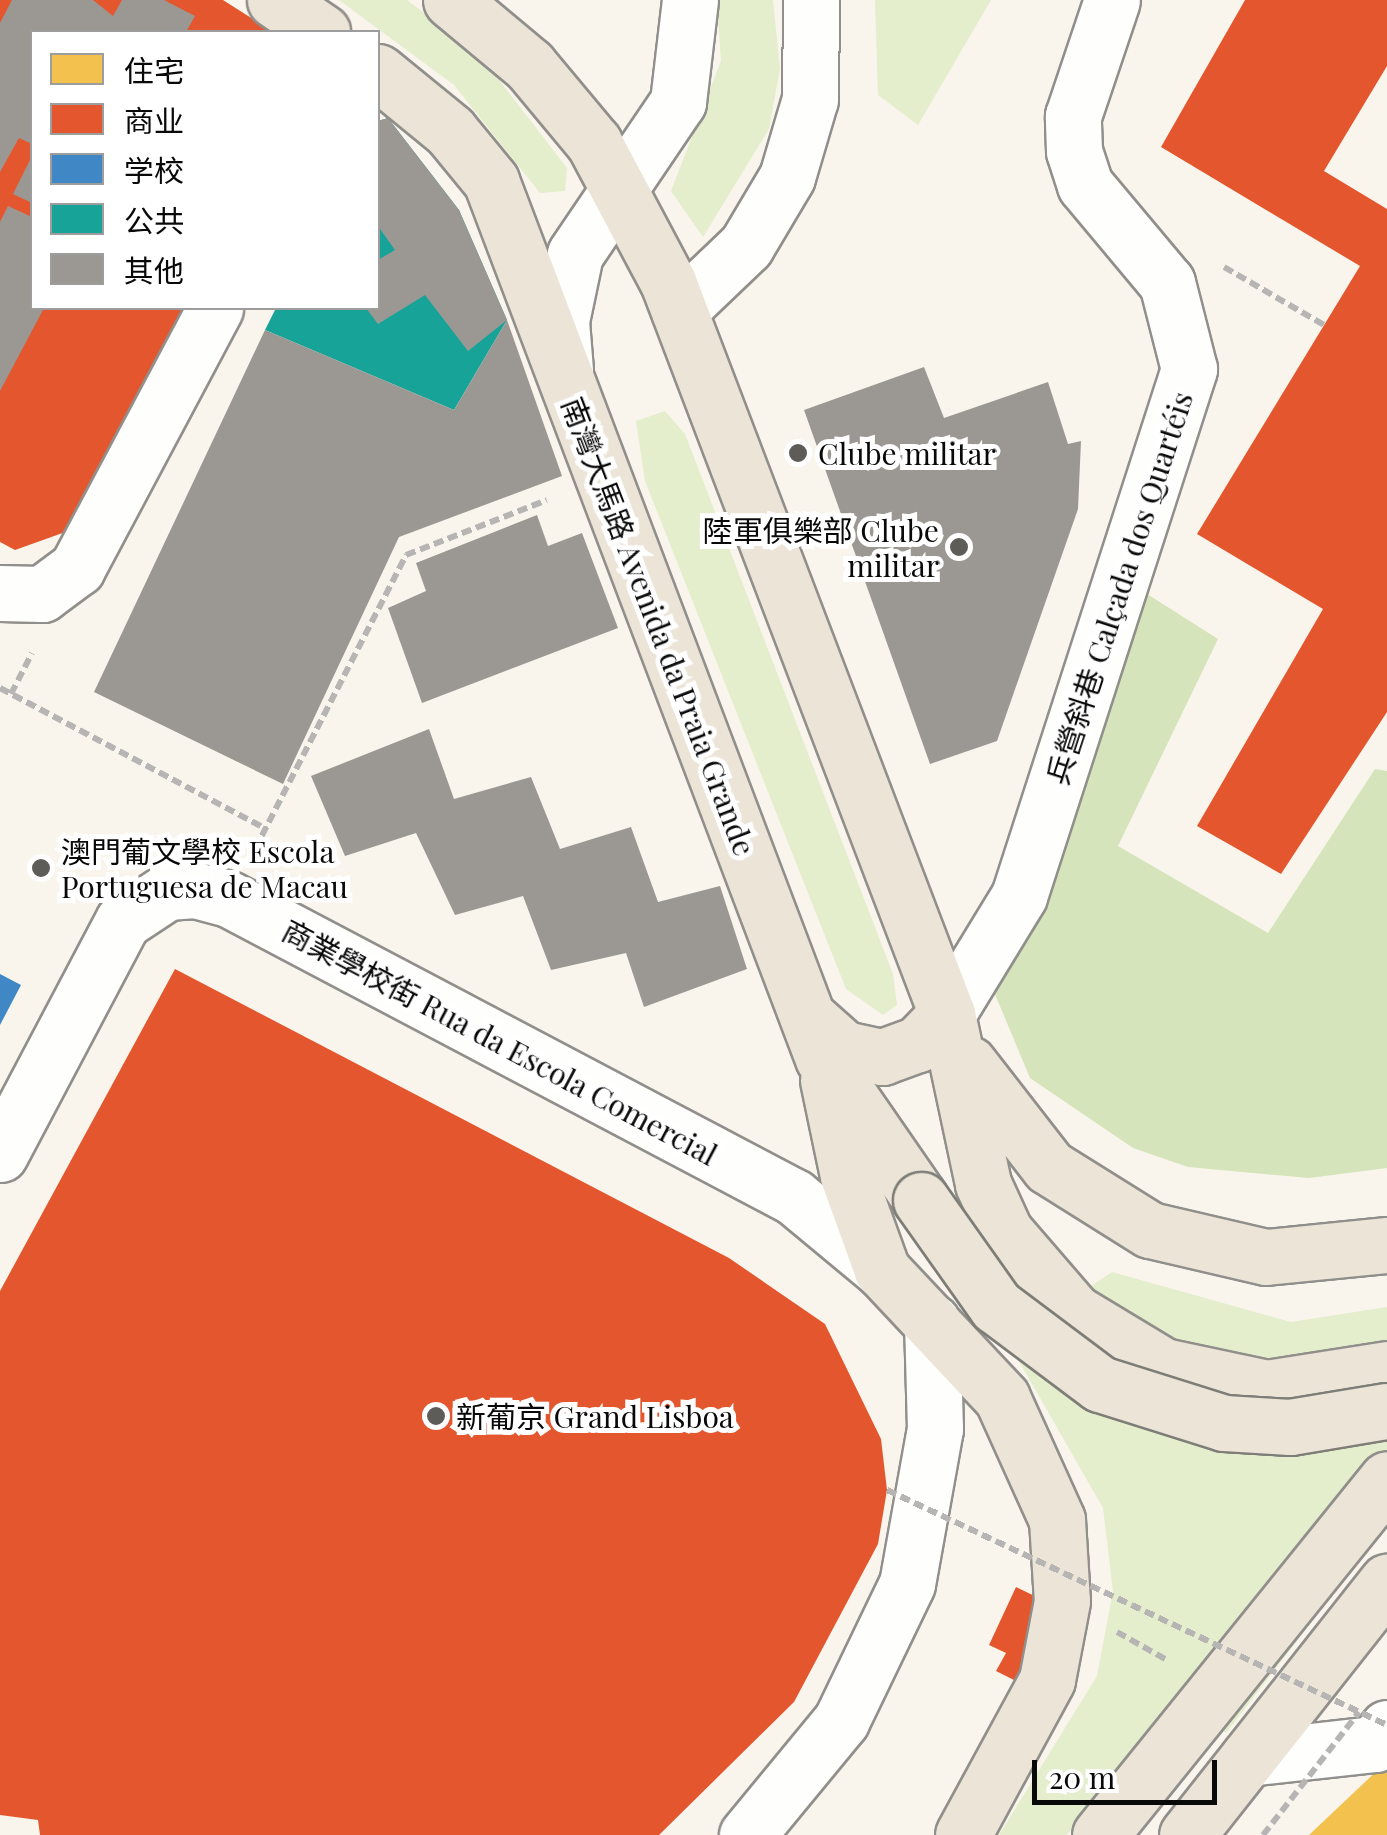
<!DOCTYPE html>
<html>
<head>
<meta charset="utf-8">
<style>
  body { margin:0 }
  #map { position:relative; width:1387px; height:1835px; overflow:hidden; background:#f9f5ec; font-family:"Playfair Display","Noto Sans SC",serif }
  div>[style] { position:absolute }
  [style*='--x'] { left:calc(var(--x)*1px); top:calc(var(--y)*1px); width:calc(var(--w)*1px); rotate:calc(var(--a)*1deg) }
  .green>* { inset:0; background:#e4edcc }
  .forest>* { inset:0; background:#d5e4ba }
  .homes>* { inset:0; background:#f2c14e; transform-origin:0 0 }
  .shops>* { inset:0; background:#e4572e }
  .schools>* { inset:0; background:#3f88c5 }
  .public>* { inset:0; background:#17a398 }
  .building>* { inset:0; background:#9b9893 }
  .path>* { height:6px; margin-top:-3px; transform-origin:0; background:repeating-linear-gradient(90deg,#b6b5b4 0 10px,transparent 0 15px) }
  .roads { filter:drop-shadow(2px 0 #918f8b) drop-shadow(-2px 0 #918f8b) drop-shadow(0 2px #918f8b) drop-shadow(0 -2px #918f8b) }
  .minor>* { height:55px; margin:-27.5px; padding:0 27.5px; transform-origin:27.5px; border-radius:27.5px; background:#fefefc }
  .major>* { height:55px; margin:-27.5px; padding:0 27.5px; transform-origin:27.5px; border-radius:27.5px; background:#ebe4d7 }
  .path-bridge>* { height:6px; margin-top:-3px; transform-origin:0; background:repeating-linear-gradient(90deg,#b6b5b4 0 10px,transparent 0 15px) }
  .bridges { filter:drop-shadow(2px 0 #7e7d78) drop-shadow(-2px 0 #7e7d78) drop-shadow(0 2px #7e7d78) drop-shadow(0 -2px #7e7d78) }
  .major-bridge>* { height:55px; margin:-27.5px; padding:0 27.5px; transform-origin:27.5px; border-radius:27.5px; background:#ebe4d7 }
  .dots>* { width:28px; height:28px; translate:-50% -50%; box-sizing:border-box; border:5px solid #fff; border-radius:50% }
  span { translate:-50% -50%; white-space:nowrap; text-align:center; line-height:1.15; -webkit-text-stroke:10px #fff; paint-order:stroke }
  .poi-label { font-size:30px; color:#090909 }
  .left { translate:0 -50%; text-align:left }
  .right { translate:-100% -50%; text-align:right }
  .street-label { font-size:30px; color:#090909 }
  .legend { position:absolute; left:30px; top:30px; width:350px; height:280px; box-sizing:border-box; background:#fff; border:2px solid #9d9d9d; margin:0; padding:12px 18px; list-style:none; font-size:30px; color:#090909 }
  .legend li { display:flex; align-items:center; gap:20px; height:50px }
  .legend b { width:50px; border:2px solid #9d9d9d }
  .scale { position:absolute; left:1032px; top:1760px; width:185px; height:45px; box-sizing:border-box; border:5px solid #090909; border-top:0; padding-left:12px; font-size:30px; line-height:35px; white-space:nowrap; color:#090909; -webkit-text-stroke:8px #fff; paint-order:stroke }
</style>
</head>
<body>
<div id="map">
  <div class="green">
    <div style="clip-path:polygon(339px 0,407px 0,479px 54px,567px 168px,565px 191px,540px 193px,454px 85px)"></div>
    <div style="clip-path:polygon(717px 0,773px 0,780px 69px,769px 129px,703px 237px,671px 191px,721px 61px)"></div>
    <div style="clip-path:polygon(875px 0,991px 0,918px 125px,878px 95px)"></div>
    <div style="clip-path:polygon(665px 411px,685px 434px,893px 974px,897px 1005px,883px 1015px,846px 989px,645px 481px,636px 421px)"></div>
    <div style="clip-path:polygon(1112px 1272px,1291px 1322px,1387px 1307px,1387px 1524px,1226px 1733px,1171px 1700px,1067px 1835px,999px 1835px,1097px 1676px,1113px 1591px,1103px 1508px,1008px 1342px)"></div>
  </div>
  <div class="forest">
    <div style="clip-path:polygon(1125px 580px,1218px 639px,1118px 846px,1268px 933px,1375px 769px,1387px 771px,1387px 1168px,1309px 1178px,1188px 1167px,1133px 1148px,1030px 1078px,984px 968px)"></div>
  </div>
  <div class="homes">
    <div style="left:552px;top:1177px;width:296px;height:578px;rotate:73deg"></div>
    <div style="clip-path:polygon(1387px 1760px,1387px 1835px,1309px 1835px,1383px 1765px)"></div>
  </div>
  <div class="shops">
    <div style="clip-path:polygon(0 0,223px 0,273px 32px,32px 32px,32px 308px,198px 308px,71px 530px,15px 550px,0 542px)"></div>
    <div style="clip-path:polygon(1245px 0,1387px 0,1387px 66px,1324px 171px,1387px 209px,1387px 712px,1281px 874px,1197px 826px,1323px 609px,1197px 534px,1360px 266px,1161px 147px)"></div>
    <div style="clip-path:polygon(175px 969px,729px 1258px,825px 1324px,881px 1439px,887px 1490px,878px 1544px,794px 1702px,659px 1835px,40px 1835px,38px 1820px,0 1815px,0 1291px)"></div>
    <div style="clip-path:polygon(1016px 1587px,1045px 1601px,1018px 1682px,996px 1671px,1006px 1653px,989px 1645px)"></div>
  </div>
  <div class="schools">
    <div style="clip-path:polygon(0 974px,21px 985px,0 1025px)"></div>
  </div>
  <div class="public">
    <div style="clip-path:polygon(388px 118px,459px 210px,507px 320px,454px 410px,265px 330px,276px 308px,378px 308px,378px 121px)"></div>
  </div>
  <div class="building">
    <div style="clip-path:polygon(12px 0,93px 0,113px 16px,122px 0,164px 0,195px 16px,186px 32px,32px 32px,32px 144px,19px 138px,0 172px,0 23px)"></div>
    <div style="clip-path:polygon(388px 118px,459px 210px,507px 320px,562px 476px,399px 537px,283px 784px,94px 692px,265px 330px,454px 410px,507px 320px,468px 351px,425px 295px,378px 324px,366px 308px,378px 308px,378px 260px,395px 250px,378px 226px,378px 121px)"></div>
    <div style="clip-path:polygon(32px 156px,32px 203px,13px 194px)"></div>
    <div style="clip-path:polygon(8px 206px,32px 217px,32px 308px,44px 308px,0 391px,0 222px)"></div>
    <div style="clip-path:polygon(924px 367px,944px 418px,1048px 382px,1068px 444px,1081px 441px,1078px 509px,997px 741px,930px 764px,804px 410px)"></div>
    <div style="clip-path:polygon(537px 515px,548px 546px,582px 533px,618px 628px,422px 703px,388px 608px,426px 591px,416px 563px)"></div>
    <div style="clip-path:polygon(429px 729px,454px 799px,531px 777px,560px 849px,631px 827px,658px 902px,720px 886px,747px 969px,644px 1007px,626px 953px,551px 970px,523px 896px,455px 915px,416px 833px,345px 856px,311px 776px)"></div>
  </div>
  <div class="path">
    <div style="--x:1224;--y:267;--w:116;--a:30.1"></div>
    <div style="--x:0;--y:688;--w:301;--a:27.9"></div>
    <div style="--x:11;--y:694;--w:46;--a:-62.9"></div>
    <div style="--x:255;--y:849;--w:331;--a:-62.8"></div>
    <div style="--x:406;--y:555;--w:151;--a:-21.3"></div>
    <div style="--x:1117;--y:1632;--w:57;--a:29.2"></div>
  </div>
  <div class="roads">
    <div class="minor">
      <div style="--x:679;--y:310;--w:93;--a:-43.7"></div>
      <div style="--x:746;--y:246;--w:80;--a:-59.3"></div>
      <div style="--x:787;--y:177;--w:81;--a:-73.6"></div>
      <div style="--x:810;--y:99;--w:99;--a:-89.4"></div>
      <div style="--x:565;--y:370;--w:49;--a:-94.7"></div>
      <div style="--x:561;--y:321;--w:68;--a:-78.2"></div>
      <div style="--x:575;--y:254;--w:184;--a:-55.9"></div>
      <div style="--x:678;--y:102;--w:103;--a:-83.3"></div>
      <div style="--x:0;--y:593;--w:42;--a:1.4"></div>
      <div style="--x:42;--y:594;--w:44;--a:-36.6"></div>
      <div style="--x:77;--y:568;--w:294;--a:-62"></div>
      <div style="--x:947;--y:1014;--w:138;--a:-58.6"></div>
      <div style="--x:1019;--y:896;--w:554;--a:-72.12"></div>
      <div style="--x:1189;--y:369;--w:89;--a:-104.3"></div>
      <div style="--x:1167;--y:283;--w:128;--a:-129.9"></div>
      <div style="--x:1085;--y:185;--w:36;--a:-108"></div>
      <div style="--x:1074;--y:151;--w:35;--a:-92"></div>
      <div style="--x:1073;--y:116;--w:122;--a:-71.4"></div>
      <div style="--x:0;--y:1154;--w:263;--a:-62.2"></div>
      <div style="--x:123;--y:921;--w:53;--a:-33.4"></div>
      <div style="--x:167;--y:892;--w:28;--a:-4"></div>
      <div style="--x:195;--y:890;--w:35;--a:15"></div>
      <div style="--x:229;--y:899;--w:639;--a:27.81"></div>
      <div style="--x:794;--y:1197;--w:114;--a:39.7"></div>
      <div style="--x:1248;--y:1758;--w:128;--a:-6.3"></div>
      <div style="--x:1375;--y:1744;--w:20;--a:-53"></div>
      <div style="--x:747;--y:1835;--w:148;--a:-50.5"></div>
      <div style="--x:841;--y:1721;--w:152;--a:-64.3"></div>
      <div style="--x:907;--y:1584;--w:158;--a:-79.8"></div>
      <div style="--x:935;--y:1429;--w:107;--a:-91.6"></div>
    </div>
    <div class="major">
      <div style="--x:275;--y:0;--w:57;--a:34.2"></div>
      <div style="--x:451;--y:0;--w:102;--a:39.8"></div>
      <div style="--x:529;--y:65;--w:102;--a:50.2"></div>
      <div style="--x:594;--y:143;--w:157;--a:62"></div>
      <div style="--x:668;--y:282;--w:783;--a:69.14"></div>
      <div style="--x:947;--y:1014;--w:174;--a:78"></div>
      <div style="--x:983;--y:1184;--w:53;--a:65.4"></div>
      <div style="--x:1005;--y:1232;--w:106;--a:49.2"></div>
      <div style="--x:1074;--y:1312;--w:104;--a:31.2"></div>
      <div style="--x:1163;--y:1366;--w:106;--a:11.9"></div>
      <div style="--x:1267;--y:1388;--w:121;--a:-9"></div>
      <div style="--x:378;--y:72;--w:93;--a:39.3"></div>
      <div style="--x:450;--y:131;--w:65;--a:50.6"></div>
      <div style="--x:491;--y:181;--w:938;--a:69.27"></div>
      <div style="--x:823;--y:1058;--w:173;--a:55.4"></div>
      <div style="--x:810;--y:1019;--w:45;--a:41.4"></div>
      <div style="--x:844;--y:1049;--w:39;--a:12"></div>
      <div style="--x:882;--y:1057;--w:38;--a:-20"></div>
      <div style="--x:918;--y:1044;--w:42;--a:-46"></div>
      <div style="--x:969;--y:1064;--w:130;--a:52.2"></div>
      <div style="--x:1049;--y:1167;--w:119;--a:32"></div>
      <div style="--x:1150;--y:1230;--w:119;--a:13.1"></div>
      <div style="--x:1266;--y:1257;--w:122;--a:-5.7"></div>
      <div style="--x:828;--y:1080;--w:98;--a:78.2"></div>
      <div style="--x:848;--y:1176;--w:100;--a:70.1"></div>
      <div style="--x:882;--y:1270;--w:175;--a:46.8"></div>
      <div style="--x:1002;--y:1398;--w:134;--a:65.7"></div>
      <div style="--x:1057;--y:1520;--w:81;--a:86.5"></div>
      <div style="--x:1062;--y:1601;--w:80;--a:100.8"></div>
      <div style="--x:1047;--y:1680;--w:176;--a:118.5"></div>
      <div style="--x:1100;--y:1835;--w:457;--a:-51.1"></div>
      <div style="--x:1187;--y:1835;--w:323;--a:-51.7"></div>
    </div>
  </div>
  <div class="path-bridge">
    <div style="--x:887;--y:1490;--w:552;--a:25.17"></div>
    <div style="--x:1263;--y:1835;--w:156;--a:-52"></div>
  </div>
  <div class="bridges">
    <div class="major-bridge">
      <div style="--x:921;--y:1200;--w:130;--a:54.7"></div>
      <div style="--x:996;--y:1306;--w:130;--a:36.9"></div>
      <div style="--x:1100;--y:1384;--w:130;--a:17.5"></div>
      <div style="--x:1224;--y:1423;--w:66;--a:3.5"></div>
      <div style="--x:1290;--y:1427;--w:98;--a:-9.4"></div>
    </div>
  </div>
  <div class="dots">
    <div style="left:798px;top:453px;background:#5d5c58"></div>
    <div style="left:959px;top:547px;background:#5d5c58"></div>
    <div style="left:41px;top:868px;background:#5d5c58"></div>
    <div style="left:436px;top:1416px;background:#5d5c58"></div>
  </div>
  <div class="poi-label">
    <span class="left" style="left:818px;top:453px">Clube militar</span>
    <span class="right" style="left:939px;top:547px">陸軍俱樂部 Clube<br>militar</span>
    <span class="left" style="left:61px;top:868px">澳門葡文學校 Escola<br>Portuguesa de Macau</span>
    <span class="left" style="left:456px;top:1416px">新葡京 Grand Lisboa</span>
  </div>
  <div class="street-label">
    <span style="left:1119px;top:588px;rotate:-72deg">兵營斜巷 Calçada dos Quartéis</span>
    <span style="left:659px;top:626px;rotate:69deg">南灣大馬路 Avenida da Praia Grande</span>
    <span style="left:500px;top:1042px;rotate:28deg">商業學校街 Rua da Escola Comercial</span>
  </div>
  <ul class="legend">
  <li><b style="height:28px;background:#f2c14e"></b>住宅</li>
  <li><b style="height:28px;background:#e4572e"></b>商业</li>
  <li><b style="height:28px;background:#3f88c5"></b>学校</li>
  <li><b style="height:28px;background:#17a398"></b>公共</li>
  <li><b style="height:28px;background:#9b9893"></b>其他</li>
  </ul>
  <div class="scale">20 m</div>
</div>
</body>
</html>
